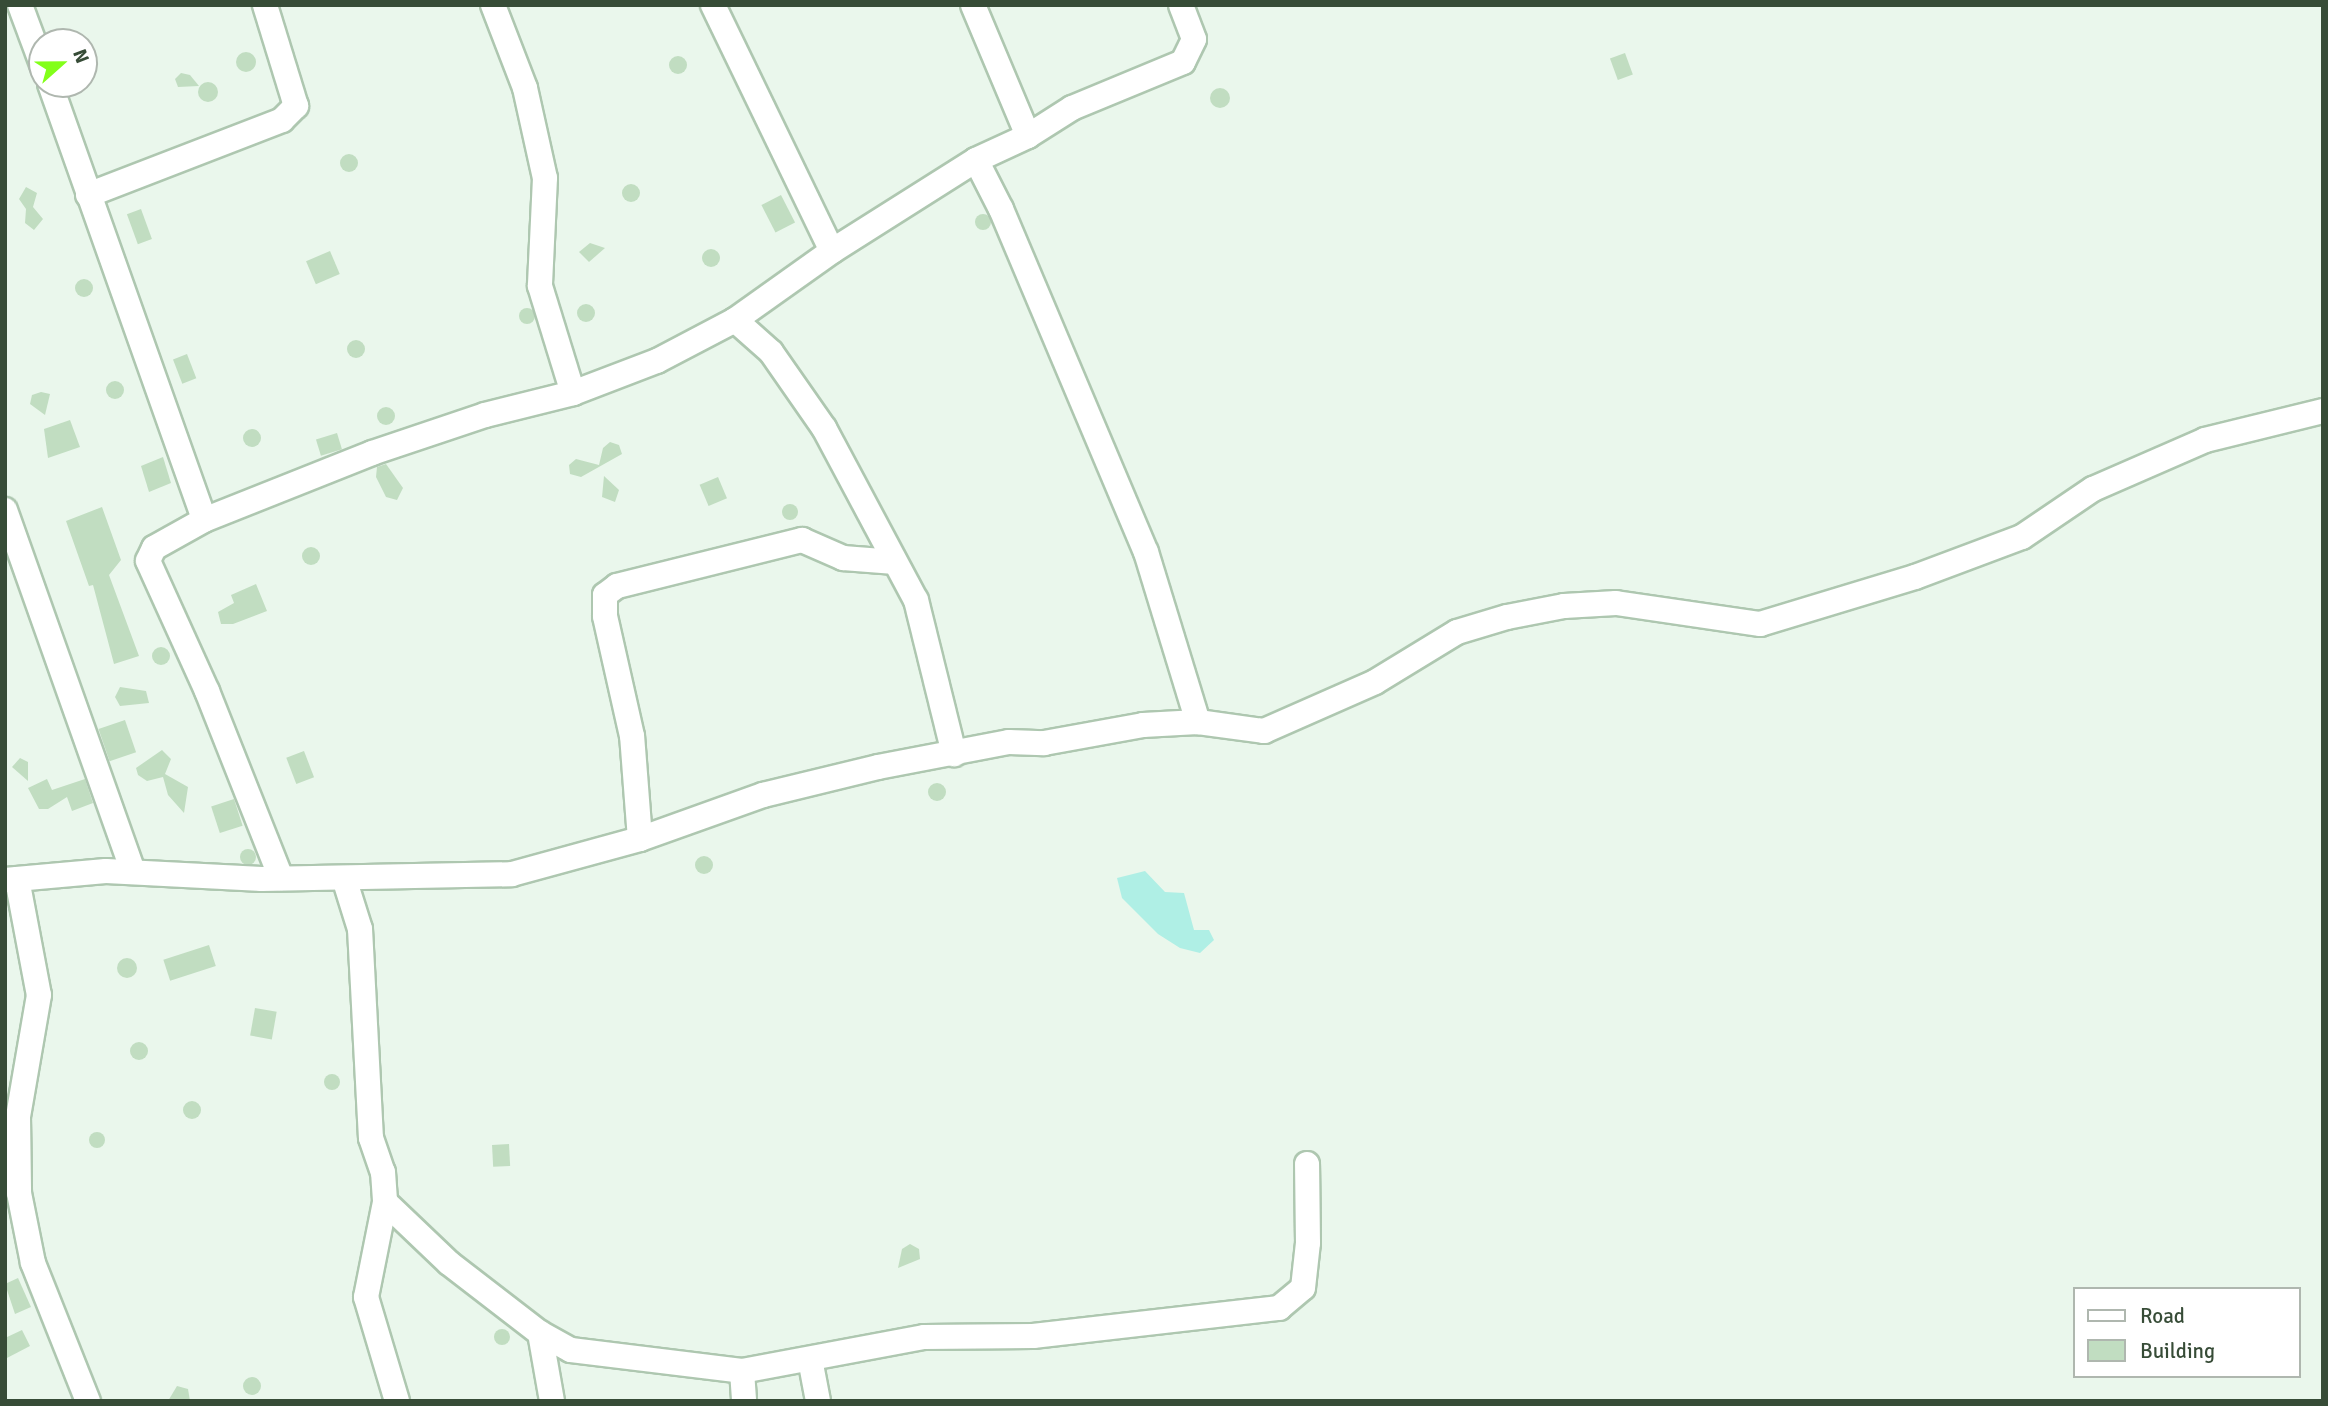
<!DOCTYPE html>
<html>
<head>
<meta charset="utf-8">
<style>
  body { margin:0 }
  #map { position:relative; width:2328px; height:1406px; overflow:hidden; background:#eaf7ec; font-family:Signika,sans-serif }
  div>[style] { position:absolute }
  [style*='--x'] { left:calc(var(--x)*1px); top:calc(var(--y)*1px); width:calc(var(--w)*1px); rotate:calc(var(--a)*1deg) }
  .green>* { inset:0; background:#afefe5 }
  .building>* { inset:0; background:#c1ddc1; transform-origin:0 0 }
  .round { border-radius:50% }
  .roads { filter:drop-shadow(2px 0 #aec7b0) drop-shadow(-2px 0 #aec7b0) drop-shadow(0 2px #aec7b0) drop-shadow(0 -2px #aec7b0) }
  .minor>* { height:24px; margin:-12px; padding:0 12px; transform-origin:12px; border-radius:12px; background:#fff }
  span { translate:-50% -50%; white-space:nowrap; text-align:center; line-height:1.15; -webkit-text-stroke:5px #fff; paint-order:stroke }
  .frame { position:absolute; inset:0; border:7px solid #374c37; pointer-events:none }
  .legend { position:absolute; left:2073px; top:1287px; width:228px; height:91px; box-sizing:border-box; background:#fff; border:2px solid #afb7af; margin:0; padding:9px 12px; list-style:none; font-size:21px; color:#374c37 }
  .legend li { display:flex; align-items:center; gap:14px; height:35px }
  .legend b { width:35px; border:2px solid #afb7af }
  .north { position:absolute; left:28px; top:28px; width:70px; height:70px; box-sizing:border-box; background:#fff; border:2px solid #afb7af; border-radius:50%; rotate:69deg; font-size:19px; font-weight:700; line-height:28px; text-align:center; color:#374c37 }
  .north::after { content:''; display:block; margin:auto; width:24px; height:32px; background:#82ff19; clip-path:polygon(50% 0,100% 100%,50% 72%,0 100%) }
</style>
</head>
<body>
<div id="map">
  <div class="green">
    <div style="clip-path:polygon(1145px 871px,1165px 892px,1184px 893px,1194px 930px,1209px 930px,1214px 940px,1200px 953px,1180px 948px,1158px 934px,1122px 898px,1117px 878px)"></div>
  </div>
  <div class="building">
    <div class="round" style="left:236px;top:52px;width:20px;height:20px"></div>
    <div style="left:1625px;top:53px;width:23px;height:16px;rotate:70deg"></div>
    <div class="round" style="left:669px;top:56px;width:18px;height:18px"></div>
    <div style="clip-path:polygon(181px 73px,190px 75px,199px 86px,178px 87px,175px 79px)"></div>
    <div class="round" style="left:198px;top:82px;width:20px;height:20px"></div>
    <div class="round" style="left:1210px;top:88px;width:20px;height:20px"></div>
    <div class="round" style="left:340px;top:154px;width:18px;height:18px"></div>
    <div class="round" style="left:622px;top:184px;width:18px;height:18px"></div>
    <div style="clip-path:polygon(26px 187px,37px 193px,33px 207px,43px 219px,34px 230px,25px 223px,26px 209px,19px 199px)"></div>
    <div style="left:781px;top:195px;width:31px;height:22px;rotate:63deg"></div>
    <div style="left:141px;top:209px;width:32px;height:15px;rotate:70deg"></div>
    <div class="round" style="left:975px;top:214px;width:16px;height:16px"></div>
    <div style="clip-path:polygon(590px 243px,605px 248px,589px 262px,579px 252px)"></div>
    <div class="round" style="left:702px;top:249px;width:18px;height:18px"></div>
    <div style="left:330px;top:251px;width:25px;height:26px;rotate:67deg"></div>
    <div class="round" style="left:75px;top:279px;width:18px;height:18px"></div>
    <div class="round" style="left:577px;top:304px;width:18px;height:18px"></div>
    <div class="round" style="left:519px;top:308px;width:16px;height:16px"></div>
    <div class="round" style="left:347px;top:340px;width:18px;height:18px"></div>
    <div style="left:187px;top:354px;width:26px;height:15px;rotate:69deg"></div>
    <div class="round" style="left:106px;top:381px;width:18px;height:18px"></div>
    <div style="clip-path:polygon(41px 392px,50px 394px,45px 415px,30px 404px,32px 395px)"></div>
    <div class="round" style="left:377px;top:407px;width:18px;height:18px"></div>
    <div style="clip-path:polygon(70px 420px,80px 447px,48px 458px,44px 429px)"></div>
    <div class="round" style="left:243px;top:429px;width:18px;height:18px"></div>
    <div style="left:337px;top:433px;width:17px;height:22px;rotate:73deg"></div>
    <div style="clip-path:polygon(610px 442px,619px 445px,622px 454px,581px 477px,570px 474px,569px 465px,576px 459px,599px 465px,603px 448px)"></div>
    <div style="clip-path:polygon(163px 457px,171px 483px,149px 492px,141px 466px)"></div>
    <div style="clip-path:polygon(386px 464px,403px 488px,397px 500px,386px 497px,376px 477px,377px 467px)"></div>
    <div style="clip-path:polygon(604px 476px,619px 490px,615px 502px,602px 497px)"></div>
    <div style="left:718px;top:477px;width:23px;height:20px;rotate:67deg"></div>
    <div class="round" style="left:782px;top:504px;width:16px;height:16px"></div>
    <div style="clip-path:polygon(102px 507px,121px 560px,109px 575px,139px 656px,114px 664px,93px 585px,89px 586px,66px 521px)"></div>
    <div class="round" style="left:302px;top:547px;width:18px;height:18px"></div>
    <div style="clip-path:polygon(256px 584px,267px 611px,233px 624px,221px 624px,218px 612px,234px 603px,231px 595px)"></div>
    <div class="round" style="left:152px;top:647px;width:18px;height:18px"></div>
    <div style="clip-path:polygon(120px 687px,146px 691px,149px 703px,120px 706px,115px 697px)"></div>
    <div style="left:125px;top:720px;width:34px;height:28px;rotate:71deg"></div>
    <div style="clip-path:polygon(162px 750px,171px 759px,165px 774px,188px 787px,184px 813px,168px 795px,163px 777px,147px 781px,138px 775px,136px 768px)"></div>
    <div style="left:304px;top:751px;width:28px;height:19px;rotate:69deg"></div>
    <div style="clip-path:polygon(20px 758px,28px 762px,28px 781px,12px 767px)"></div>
    <div style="clip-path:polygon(47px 779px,52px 790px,85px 779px,93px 803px,72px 811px,67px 797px,48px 809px,39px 809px,28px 788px)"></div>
    <div class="round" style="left:928px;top:783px;width:18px;height:18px"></div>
    <div style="left:234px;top:799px;width:28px;height:24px;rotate:72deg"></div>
    <div class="round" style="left:240px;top:849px;width:16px;height:16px"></div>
    <div class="round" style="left:695px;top:856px;width:18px;height:18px"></div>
    <div style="left:209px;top:945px;width:22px;height:48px;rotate:72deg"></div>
    <div class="round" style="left:117px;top:958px;width:20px;height:20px"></div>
    <div style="left:255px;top:1008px;width:22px;height:28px;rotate:10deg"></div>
    <div class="round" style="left:130px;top:1042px;width:18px;height:18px"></div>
    <div class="round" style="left:324px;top:1074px;width:16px;height:16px"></div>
    <div class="round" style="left:183px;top:1101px;width:18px;height:18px"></div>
    <div class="round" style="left:89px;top:1132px;width:16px;height:16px"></div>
    <div style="left:509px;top:1144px;width:22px;height:17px;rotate:87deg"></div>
    <div style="clip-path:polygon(910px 1244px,919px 1249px,920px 1259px,898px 1268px,902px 1249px)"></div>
    <div style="clip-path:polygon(18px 1278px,31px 1307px,15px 1314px,5px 1284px)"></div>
    <div class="round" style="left:494px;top:1329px;width:16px;height:16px"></div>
    <div style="clip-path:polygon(22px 1330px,30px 1346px,5px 1359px,5px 1338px)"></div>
    <div class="round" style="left:243px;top:1377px;width:18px;height:18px"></div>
    <div style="clip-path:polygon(177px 1386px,188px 1389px,190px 1401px,168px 1401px)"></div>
  </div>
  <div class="roads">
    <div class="minor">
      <div style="--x:20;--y:5;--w:63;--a:69.6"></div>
      <div style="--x:493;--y:5;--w:89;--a:68.9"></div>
      <div style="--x:525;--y:88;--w:92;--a:77.5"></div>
      <div style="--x:545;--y:178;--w:108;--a:92.7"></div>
      <div style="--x:540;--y:286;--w:112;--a:72.9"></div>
      <div style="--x:713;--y:5;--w:273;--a:64.2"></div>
      <div style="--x:973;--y:5;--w:142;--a:67.2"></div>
      <div style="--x:50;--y:84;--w:462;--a:70.5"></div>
      <div style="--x:204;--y:520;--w:57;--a:150.8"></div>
      <div style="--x:154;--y:548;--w:14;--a:115"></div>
      <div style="--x:148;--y:561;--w:143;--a:65.6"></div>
      <div style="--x:207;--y:691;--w:201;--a:68.4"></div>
      <div style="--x:976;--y:160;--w:55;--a:63"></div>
      <div style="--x:1001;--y:209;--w:372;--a:67.1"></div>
      <div style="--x:1146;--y:552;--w:178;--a:73"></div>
      <div style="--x:88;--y:195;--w:208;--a:-21.1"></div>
      <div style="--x:282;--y:120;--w:20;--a:-45"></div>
      <div style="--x:296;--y:106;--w:106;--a:-107.1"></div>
      <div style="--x:735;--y:320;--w:48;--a:41.6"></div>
      <div style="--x:771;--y:352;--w:93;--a:55.1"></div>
      <div style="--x:824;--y:428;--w:195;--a:61.9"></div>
      <div style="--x:916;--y:600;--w:159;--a:76.1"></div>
      <div style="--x:5;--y:510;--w:383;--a:70.5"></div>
      <div style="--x:204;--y:520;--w:181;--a:-21.7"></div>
      <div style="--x:372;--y:453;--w:119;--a:-18.6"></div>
      <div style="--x:485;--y:415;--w:91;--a:-14"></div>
      <div style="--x:573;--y:393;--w:90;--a:-20.9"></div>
      <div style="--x:657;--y:361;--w:88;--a:-27.7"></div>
      <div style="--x:735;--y:320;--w:119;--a:-35.4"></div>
      <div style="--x:832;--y:251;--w:170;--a:-32.3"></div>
      <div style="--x:976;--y:160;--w:57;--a:-24.8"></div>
      <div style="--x:1028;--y:136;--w:52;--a:-32.5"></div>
      <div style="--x:1072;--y:108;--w:120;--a:-22.5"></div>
      <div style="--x:1183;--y:62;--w:25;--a:-64"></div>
      <div style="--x:1194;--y:39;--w:36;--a:-111"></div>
      <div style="--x:640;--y:839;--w:103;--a:-94.4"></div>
      <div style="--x:632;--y:736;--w:123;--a:-102.7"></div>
      <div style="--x:605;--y:616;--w:21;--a:-90"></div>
      <div style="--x:605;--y:595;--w:15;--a:-37"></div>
      <div style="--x:617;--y:586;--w:191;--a:-14"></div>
      <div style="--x:802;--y:540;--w:45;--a:23.7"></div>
      <div style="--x:843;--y:558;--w:52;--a:4.4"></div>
      <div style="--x:344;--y:878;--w:53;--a:72.6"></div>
      <div style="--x:360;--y:929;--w:209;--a:87"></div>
      <div style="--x:371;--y:1138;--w:36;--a:71"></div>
      <div style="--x:383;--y:1172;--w:30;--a:86"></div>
      <div style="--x:385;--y:1202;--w:88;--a:43.6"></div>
      <div style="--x:449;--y:1263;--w:115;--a:37.6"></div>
      <div style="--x:540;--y:1333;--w:35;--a:29"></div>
      <div style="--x:571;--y:1350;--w:172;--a:7"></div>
      <div style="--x:742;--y:1371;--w:185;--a:-10.6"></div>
      <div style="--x:924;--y:1337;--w:109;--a:-0.5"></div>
      <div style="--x:1033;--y:1336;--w:248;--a:-6.5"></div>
      <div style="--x:1279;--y:1308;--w:31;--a:-40"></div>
      <div style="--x:1303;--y:1288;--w:45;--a:-83.7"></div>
      <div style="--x:1308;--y:1243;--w:79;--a:-90.7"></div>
      <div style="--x:17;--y:879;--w:118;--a:79.3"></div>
      <div style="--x:39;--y:995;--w:124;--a:99.8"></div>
      <div style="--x:18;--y:1117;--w:76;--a:89.2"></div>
      <div style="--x:19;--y:1193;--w:71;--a:78.7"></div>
      <div style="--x:33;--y:1263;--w:149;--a:68.3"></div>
      <div style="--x:5;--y:880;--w:101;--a:-5.1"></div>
      <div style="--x:106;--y:871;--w:156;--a:2.9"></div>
      <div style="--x:262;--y:879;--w:250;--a:-1.1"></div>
      <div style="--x:512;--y:874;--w:133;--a:-15.3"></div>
      <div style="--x:640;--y:839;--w:131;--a:-19.7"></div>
      <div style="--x:763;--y:795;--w:118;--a:-13.7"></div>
      <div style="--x:878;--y:767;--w:133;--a:-10.8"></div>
      <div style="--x:1009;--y:742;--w:35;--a:2"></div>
      <div style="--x:1044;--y:743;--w:101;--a:-10.3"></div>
      <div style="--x:1143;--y:725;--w:55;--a:-3.1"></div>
      <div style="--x:1198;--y:722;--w:67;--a:7.8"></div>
      <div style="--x:1264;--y:731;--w:121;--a:-23.8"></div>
      <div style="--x:1375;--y:682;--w:96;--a:-31.4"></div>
      <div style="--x:1457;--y:632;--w:52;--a:-16.7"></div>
      <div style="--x:1507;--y:617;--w:58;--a:-10.9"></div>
      <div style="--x:1564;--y:606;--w:52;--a:-3.3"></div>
      <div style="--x:1616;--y:603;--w:146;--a:8.3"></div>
      <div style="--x:1760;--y:624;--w:162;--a:-16.9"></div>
      <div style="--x:1915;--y:577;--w:114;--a:-20.5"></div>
      <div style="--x:2022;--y:537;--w:86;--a:-34.1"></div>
      <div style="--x:2093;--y:489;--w:122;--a:-23.6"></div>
      <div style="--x:2205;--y:440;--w:122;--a:-13.8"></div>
      <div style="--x:385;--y:1202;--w:97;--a:101.3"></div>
      <div style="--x:366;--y:1297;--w:109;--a:73.4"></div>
      <div style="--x:540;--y:1333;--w:69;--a:80"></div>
      <div style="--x:810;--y:1359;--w:43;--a:79.2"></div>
      <div style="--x:742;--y:1371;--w:30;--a:86"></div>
    </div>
  </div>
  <div class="frame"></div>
  <ul class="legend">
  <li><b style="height:9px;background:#fff"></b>Road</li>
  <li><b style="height:19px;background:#c1ddc1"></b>Building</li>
  </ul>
  <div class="north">N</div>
</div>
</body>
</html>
